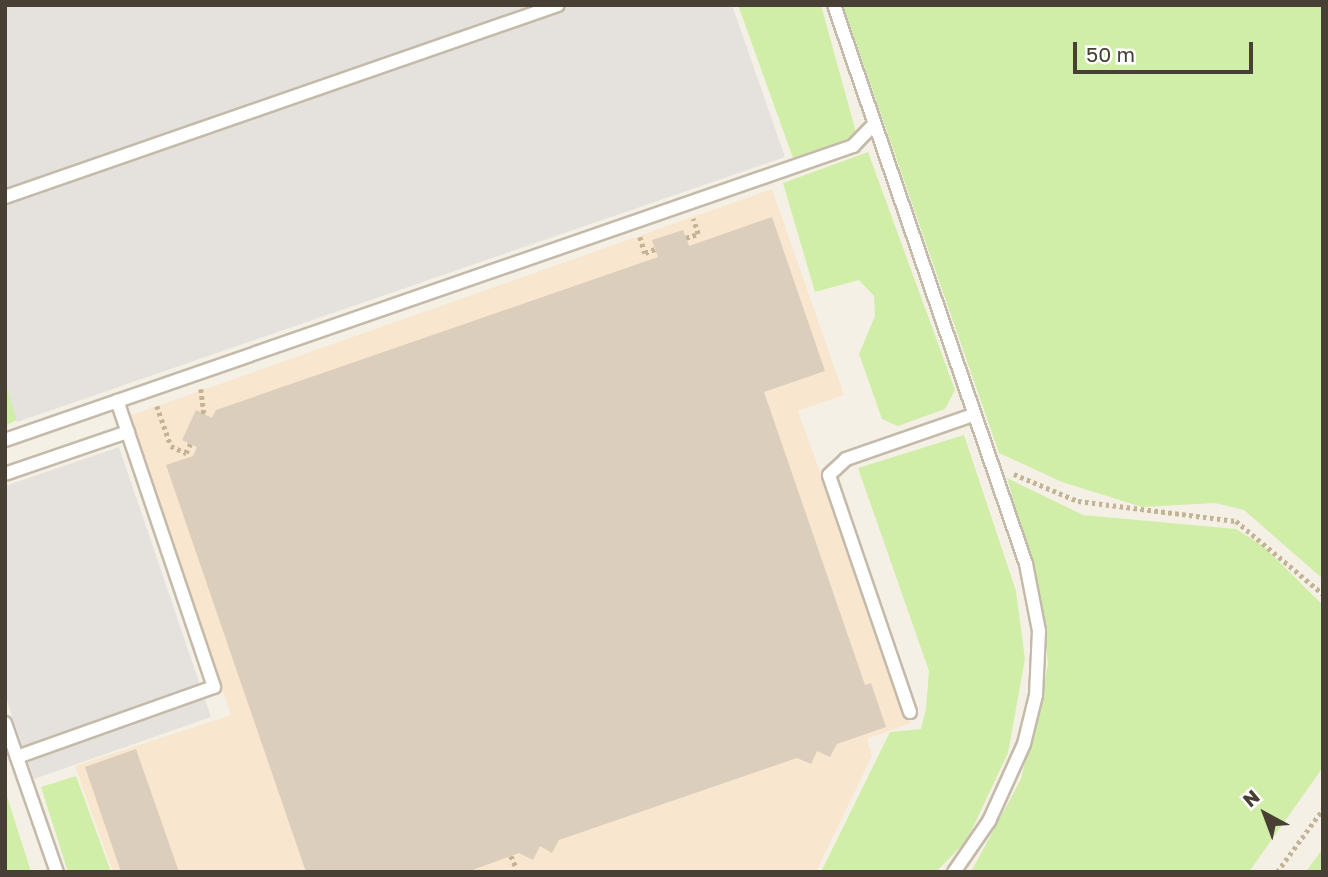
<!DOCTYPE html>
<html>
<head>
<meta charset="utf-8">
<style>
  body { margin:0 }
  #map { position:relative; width:1328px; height:877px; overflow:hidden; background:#f5f0e5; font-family:"Golos Text",sans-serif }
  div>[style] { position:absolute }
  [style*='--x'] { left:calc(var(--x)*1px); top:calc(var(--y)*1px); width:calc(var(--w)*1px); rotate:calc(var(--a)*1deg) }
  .commercial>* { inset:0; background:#f9e6ce }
  .green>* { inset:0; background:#d1eea9 }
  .parking>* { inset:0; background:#e5e2de }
  .building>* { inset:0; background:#dbcebc }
  .path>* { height:4.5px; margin-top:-2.25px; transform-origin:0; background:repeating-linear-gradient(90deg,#c5b396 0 3.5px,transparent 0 7px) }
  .roads { filter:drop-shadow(2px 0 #c4baaa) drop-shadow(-2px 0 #c4baaa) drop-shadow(0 2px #c4baaa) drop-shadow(0 -2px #c4baaa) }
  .lane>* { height:12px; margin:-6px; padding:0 6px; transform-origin:6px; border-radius:6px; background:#fff }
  span { translate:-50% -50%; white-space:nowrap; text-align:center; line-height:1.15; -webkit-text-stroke:7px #fff; paint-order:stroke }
  .frame { position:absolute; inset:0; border:7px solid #484034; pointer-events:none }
  .north { position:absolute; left:1230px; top:779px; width:70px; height:70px; -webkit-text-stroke:5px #fff; paint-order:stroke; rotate:319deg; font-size:19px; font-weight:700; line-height:28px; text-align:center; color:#484034 }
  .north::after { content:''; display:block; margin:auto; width:24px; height:32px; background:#484034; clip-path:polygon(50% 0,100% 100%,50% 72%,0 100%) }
  .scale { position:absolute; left:1073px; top:42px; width:180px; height:32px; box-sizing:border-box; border:4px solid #484034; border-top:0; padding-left:9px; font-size:21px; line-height:24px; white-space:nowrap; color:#484034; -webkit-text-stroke:5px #fff; paint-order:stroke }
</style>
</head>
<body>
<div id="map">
  <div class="commercial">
    <div style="clip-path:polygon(772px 189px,844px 395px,798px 411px,911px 723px,867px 739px,872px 756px,816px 872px,113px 872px,75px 766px,231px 715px,129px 416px)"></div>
  </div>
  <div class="green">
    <div style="clip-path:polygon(738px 5px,821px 5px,857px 136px,793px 158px)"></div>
    <div style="clip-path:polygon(843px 5px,1323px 5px,1323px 579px,1244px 510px,1215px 503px,1142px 507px,1062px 482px,999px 453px)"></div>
    <div style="clip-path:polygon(868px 152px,955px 390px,945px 409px,898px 426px,882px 419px,859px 354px,875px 316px,874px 296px,859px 280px,815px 292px,783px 183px)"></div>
    <div style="clip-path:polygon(5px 381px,19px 419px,5px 426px)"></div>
    <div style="clip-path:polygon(964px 435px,1016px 591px,1025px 659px,1008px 753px,967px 840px,936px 872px,821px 872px,890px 732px,921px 729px,926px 709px,929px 671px,858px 468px)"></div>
    <div style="clip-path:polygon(1007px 478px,1083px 515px,1236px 529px,1263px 546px,1323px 605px,1323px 767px,1249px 872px,971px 872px,1021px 779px,1048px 664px,1037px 582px)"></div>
    <div style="clip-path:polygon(76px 776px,111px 872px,68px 872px,41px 787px)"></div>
    <div style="clip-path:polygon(5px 790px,31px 872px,5px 872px)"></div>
    <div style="clip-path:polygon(1323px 848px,1323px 872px,1306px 872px)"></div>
  </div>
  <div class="parking">
    <div style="clip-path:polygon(13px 5px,732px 5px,785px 157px,17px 422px,5px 381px,5px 8px)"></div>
    <div style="clip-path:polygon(119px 447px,211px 717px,34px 779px,5px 695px,5px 486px)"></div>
  </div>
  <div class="building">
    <div style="clip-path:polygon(772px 217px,825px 371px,764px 392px,865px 685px,871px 683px,886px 727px,837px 744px,830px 757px,817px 751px,811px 764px,797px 758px,559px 840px,552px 853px,540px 846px,533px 860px,519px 853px,467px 872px,306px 872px,166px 465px,193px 456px,197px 447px,182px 440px,196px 410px,212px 418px,216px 410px,658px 257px,652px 240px,683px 230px,689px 246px)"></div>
    <div style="clip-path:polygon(136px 749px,179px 872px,121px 872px,85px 767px)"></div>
  </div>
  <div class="path">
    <div style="--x:640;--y:237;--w:17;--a:73"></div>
    <div style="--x:645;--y:253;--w:11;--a:-22"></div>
    <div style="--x:686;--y:238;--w:13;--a:-18"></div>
    <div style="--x:698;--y:234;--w:16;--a:-108"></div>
    <div style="--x:201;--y:389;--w:25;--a:83"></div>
    <div style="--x:157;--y:406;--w:42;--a:70.7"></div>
    <div style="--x:171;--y:446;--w:17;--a:25"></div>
    <div style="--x:186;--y:453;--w:10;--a:-66"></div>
    <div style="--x:1014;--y:474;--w:69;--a:22.9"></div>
    <div style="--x:1078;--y:501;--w:159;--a:7.2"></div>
    <div style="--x:1236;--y:521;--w:114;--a:40"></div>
    <div style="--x:511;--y:856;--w:12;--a:66"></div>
    <div style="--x:1277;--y:872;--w:78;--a:-53.9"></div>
  </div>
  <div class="roads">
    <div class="lane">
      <div style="--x:834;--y:5;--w:591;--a:71.04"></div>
      <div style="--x:1026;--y:564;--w:68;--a:79"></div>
      <div style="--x:1039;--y:631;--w:64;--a:92.7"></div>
      <div style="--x:1036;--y:695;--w:50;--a:103.8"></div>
      <div style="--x:1024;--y:744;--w:85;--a:114.4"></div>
      <div style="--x:989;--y:821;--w:62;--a:124.5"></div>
      <div style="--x:5;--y:197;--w:585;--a:-19.15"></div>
      <div style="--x:5;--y:440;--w:898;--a:-19.12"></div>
      <div style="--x:853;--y:146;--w:29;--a:-46"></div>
      <div style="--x:5;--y:474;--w:130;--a:-18.9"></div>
      <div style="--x:910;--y:712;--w:250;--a:-108.9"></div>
      <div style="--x:829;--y:475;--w:23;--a:-43"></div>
      <div style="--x:846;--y:459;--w:134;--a:-19.1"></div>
      <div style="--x:5;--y:723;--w:158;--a:70.8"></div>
      <div style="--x:17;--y:757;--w:209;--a:-19.6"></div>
      <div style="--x:214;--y:687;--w:302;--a:-108.7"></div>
    </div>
  </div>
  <div class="frame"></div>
  <div class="north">N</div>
  <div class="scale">50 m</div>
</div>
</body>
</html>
